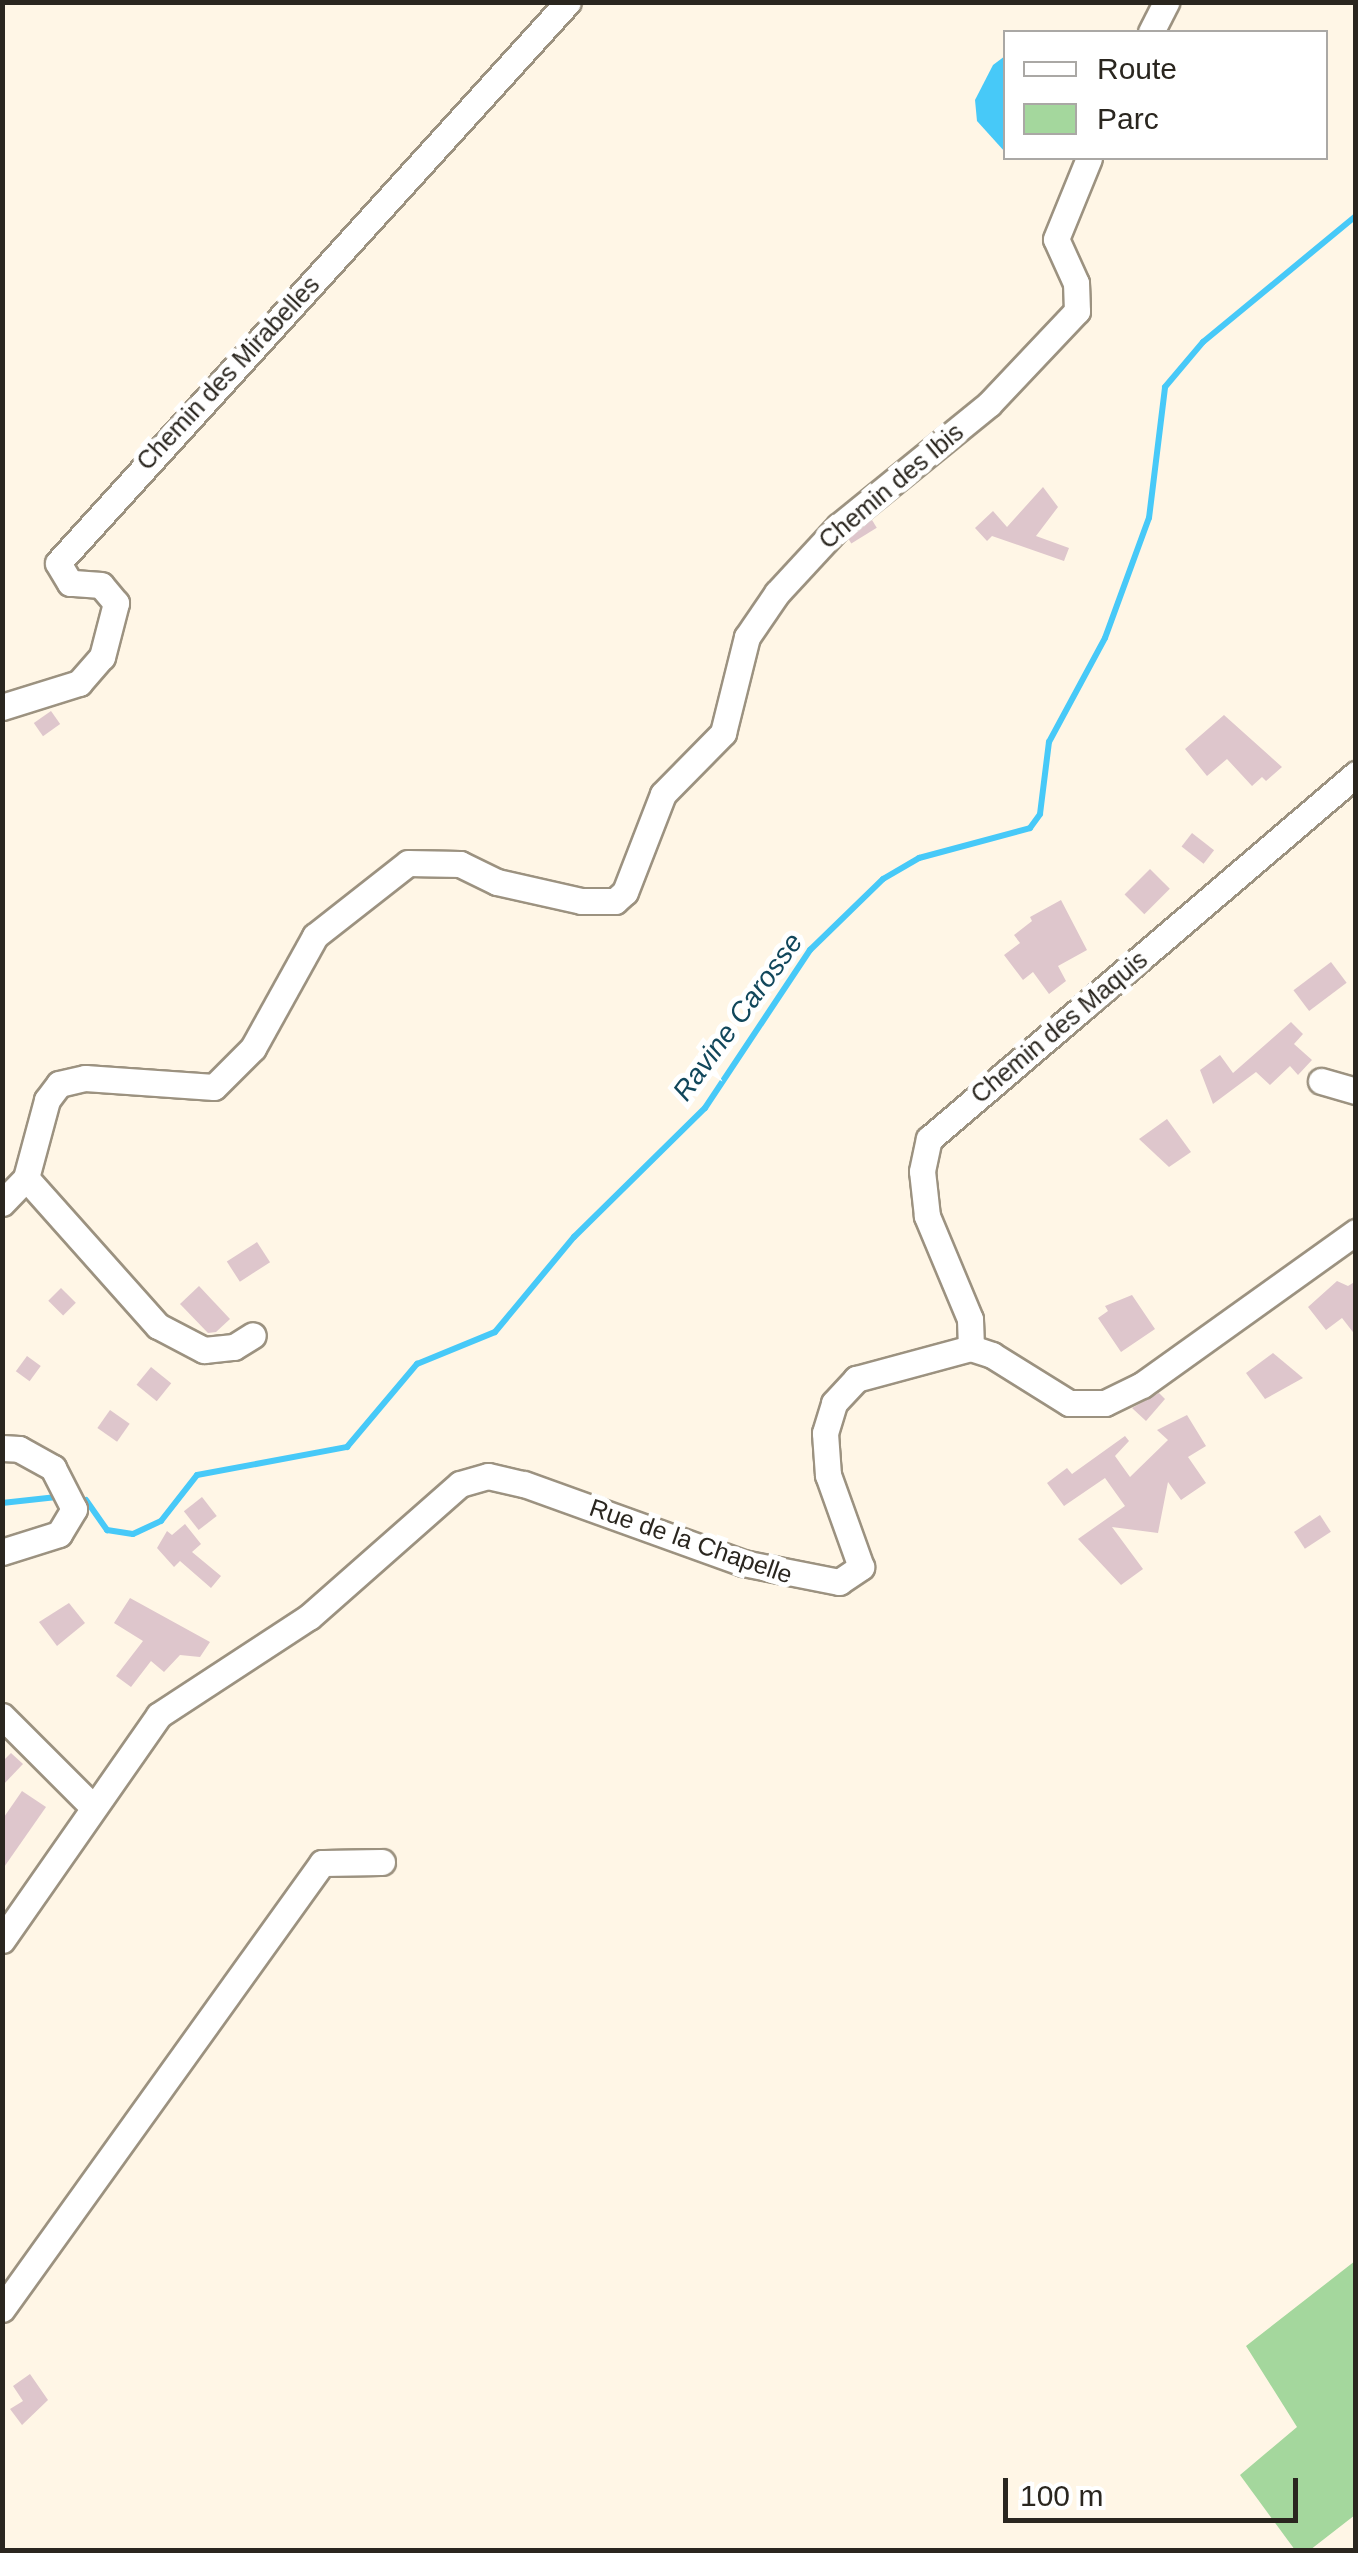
<!DOCTYPE html>
<html>
<head>
<meta charset="utf-8">
<style>
  body { margin:0 }
  #map { position:relative; width:1358px; height:2553px; overflow:hidden; background:#fff6e6; font-family:Helvetica,sans-serif }
  div>[style] { position:absolute }
  [style*='--x'] { left:calc(var(--x)*1px); top:calc(var(--y)*1px); width:calc(var(--w)*1px); rotate:calc(var(--a)*1deg) }
  .green>* { inset:0; background:#a4d79d }
  .water>* { inset:0; background:#47c9f8 }
  .stream>* { height:6px; margin:-3px; padding:0 3px; transform-origin:3px; border-radius:3px; background:#47c9f8 }
  .building>* { inset:0; background:#dec6cc; transform-origin:0 0 }
  .roads { filter:drop-shadow(2px 0 #9c9280) drop-shadow(-2px 0 #9c9280) drop-shadow(0 2px #9c9280) drop-shadow(0 -2px #9c9280) }
  .minor>* { height:25px; margin:-12.5px; padding:0 12.5px; transform-origin:12.5px; border-radius:12.5px; background:#fff }
  span { translate:-50% -50%; white-space:nowrap; text-align:center; line-height:1.15; -webkit-text-stroke:10px #fff; paint-order:stroke }
  .street-label { font-size:25px; color:#2a261f }
  .water-label { font-size:28px; color:#11475b; font-style:italic }
  .frame { position:absolute; inset:0; border:5px solid #2a261f; pointer-events:none }
  .legend { position:absolute; left:1003px; top:30px; width:325px; height:130px; box-sizing:border-box; background:#fff; border:2px solid #aaa8a5; margin:0; padding:12px 18px; list-style:none; font-size:30px; color:#2a261f }
  .legend li { display:flex; align-items:center; gap:20px; height:50px }
  .legend b { width:50px; border:2px solid #aaa8a5 }
  .scale { position:absolute; left:1003px; top:2478px; width:295px; height:45px; box-sizing:border-box; border:5px solid #2a261f; border-top:0; padding-left:12px; font-size:30px; line-height:35px; white-space:nowrap; color:#2a261f; -webkit-text-stroke:8px #fff; paint-order:stroke }
</style>
</head>
<body>
<div id="map">
  <div class="green">
    <div style="clip-path:polygon(1355px 2261px,1355px 2515px,1310px 2550px,1295px 2550px,1240px 2475px,1297px 2427px,1246px 2346px)"></div>
  </div>
  <div class="water">
    <div style="clip-path:polygon(1005px 56px,1005px 152px,977px 121px,975px 100px,993px 65px)"></div>
  </div>
  <div class="stream">
    <div style="--x:86;--y:1500;--w:37;--a:55"></div>
    <div style="--x:107;--y:1530;--w:26;--a:9"></div>
    <div style="--x:133;--y:1534;--w:31;--a:-25"></div>
    <div style="--x:161;--y:1521;--w:58;--a:-52"></div>
    <div style="--x:197;--y:1475;--w:153;--a:-10.6"></div>
    <div style="--x:347;--y:1447;--w:109;--a:-49.9"></div>
    <div style="--x:417;--y:1364;--w:84;--a:-22.3"></div>
    <div style="--x:495;--y:1332;--w:124;--a:-50.3"></div>
    <div style="--x:574;--y:1237;--w:184;--a:-44.6"></div>
    <div style="--x:705;--y:1108;--w:190;--a:-56.4"></div>
    <div style="--x:810;--y:950;--w:102;--a:-44.2"></div>
    <div style="--x:883;--y:879;--w:42;--a:-30.3"></div>
    <div style="--x:919;--y:858;--w:115;--a:-15.1"></div>
    <div style="--x:1030;--y:828;--w:17;--a:-54"></div>
    <div style="--x:1040;--y:814;--w:73;--a:-82.9"></div>
    <div style="--x:1049;--y:742;--w:118;--a:-61.7"></div>
    <div style="--x:1105;--y:638;--w:128;--a:-69.9"></div>
    <div style="--x:1149;--y:518;--w:132;--a:-83"></div>
    <div style="--x:1165;--y:387;--w:59;--a:-49.8"></div>
    <div style="--x:1203;--y:342;--w:198;--a:-39.5"></div>
    <div style="--x:2;--y:1503;--w:55;--a:-6.2"></div>
  </div>
  <div class="building">
    <div style="clip-path:polygon(1043px 487px,1058px 507px,1036px 536px,1069px 548px,1064px 561px,992px 536px,987px 541px,975px 528px,993px 511px,1007px 527px)"></div>
    <div style="left:872px;top:520px;width:9px;height:30px;rotate:58deg"></div>
    <div style="left:51px;top:711px;width:16px;height:21px;rotate:55deg"></div>
    <div style="clip-path:polygon(1224px 715px,1282px 767px,1266px 781px,1262px 777px,1252px 786px,1227px 759px,1207px 776px,1185px 749px)"></div>
    <div style="left:1192px;top:833px;width:28px;height:17px;rotate:38deg"></div>
    <div style="left:1150px;top:869px;width:28px;height:36px;rotate:45deg"></div>
    <div style="clip-path:polygon(1061px 900px,1087px 950px,1058px 966px,1066px 981px,1049px 994px,1033px 972px,1023px 980px,1004px 955px,1020px 943px,1014px 935px,1032px 921px,1030px 917px)"></div>
    <div style="left:1331px;top:962px;width:26px;height:47px;rotate:53deg"></div>
    <div style="clip-path:polygon(1291px 1022px,1303px 1034px,1294px 1044px,1312px 1060px,1298px 1075px,1290px 1066px,1270px 1085px,1256px 1072px,1213px 1104px,1200px 1070px,1220px 1055px,1233px 1073px)"></div>
    <div style="clip-path:polygon(1167px 1119px,1191px 1152px,1169px 1167px,1139px 1139px)"></div>
    <div style="left:257px;top:1242px;width:24px;height:36px;rotate:57deg"></div>
    <div style="clip-path:polygon(1337px 1281px,1348px 1286px,1356px 1281px,1356px 1336px,1342px 1318px,1326px 1330px,1308px 1307px)"></div>
    <div style="clip-path:polygon(199px 1286px,230px 1319px,216px 1332px,208px 1333px,180px 1304px)"></div>
    <div style="left:61px;top:1288px;width:21px;height:18px;rotate:45deg"></div>
    <div style="clip-path:polygon(1132px 1295px,1155px 1329px,1121px 1352px,1098px 1318px,1108px 1311px,1105px 1306px)"></div>
    <div style="clip-path:polygon(1273px 1353px,1303px 1378px,1265px 1399px,1246px 1373px)"></div>
    <div style="left:27px;top:1356px;width:17px;height:19px;rotate:36deg"></div>
    <div style="left:151px;top:1367px;width:26px;height:23px;rotate:39deg"></div>
    <div style="clip-path:polygon(1159px 1393px,1165px 1399px,1146px 1421px,1132px 1408px)"></div>
    <div style="left:110px;top:1410px;width:24px;height:22px;rotate:35deg"></div>
    <div style="clip-path:polygon(1187px 1415px,1206px 1446px,1188px 1457px,1206px 1483px,1181px 1500px,1168px 1482px,1158px 1533px,1112px 1527px,1143px 1569px,1121px 1585px,1078px 1539px,1125px 1506px,1105px 1478px,1064px 1506px,1047px 1483px,1067px 1468px,1072px 1474px,1125px 1436px,1129px 1441px,1115px 1456px,1130px 1477px,1168px 1440px,1157px 1430px)"></div>
    <div style="left:202px;top:1497px;width:24px;height:23px;rotate:52deg"></div>
    <div style="left:1320px;top:1515px;width:20px;height:31px;rotate:57deg"></div>
    <div style="clip-path:polygon(185px 1524px,201px 1544px,192px 1552px,221px 1576px,211px 1588px,180px 1561px,174px 1567px,157px 1548px,167px 1531px,172px 1535px)"></div>
    <div style="clip-path:polygon(130px 1598px,210px 1642px,200px 1657px,180px 1655px,164px 1672px,151px 1661px,131px 1687px,116px 1676px,143px 1641px,114px 1623px)"></div>
    <div style="clip-path:polygon(69px 1603px,85px 1623px,57px 1646px,39px 1622px)"></div>
    <div style="clip-path:polygon(11px 1753px,23px 1764px,2px 1786px,2px 1762px)"></div>
    <div style="clip-path:polygon(22px 1791px,46px 1807px,2px 1870px,2px 1820px)"></div>
    <div style="clip-path:polygon(30px 2374px,48px 2400px,22px 2425px,10px 2409px,23px 2401px,13px 2386px)"></div>
  </div>
  <div class="roads">
    <div class="minor">
      <div style="--x:1151;--y:32;--w:34;--a:-63"></div>
      <div style="--x:2;--y:707;--w:81;--a:-17.3"></div>
      <div style="--x:79;--y:683;--w:35;--a:-49"></div>
      <div style="--x:102;--y:657;--w:56;--a:-75.5"></div>
      <div style="--x:116;--y:603;--w:23;--a:-130"></div>
      <div style="--x:101;--y:585;--w:31;--a:-176"></div>
      <div style="--x:70;--y:583;--w:23;--a:-121"></div>
      <div style="--x:58;--y:563;--w:758;--a:-47.73"></div>
      <div style="--x:1321;--y:1081;--w:36;--a:16"></div>
      <div style="--x:26;--y:1178;--w:198;--a:48.3"></div>
      <div style="--x:158;--y:1326;--w:52;--a:27.6"></div>
      <div style="--x:204;--y:1350;--w:30;--a:-6"></div>
      <div style="--x:234;--y:1347;--w:22;--a:-32"></div>
      <div style="--x:2;--y:1203;--w:35;--a:-46"></div>
      <div style="--x:26;--y:1178;--w:81;--a:-74.9"></div>
      <div style="--x:47;--y:1100;--w:20;--a:-53"></div>
      <div style="--x:59;--y:1084;--w:27;--a:-13"></div>
      <div style="--x:85;--y:1078;--w:129;--a:4"></div>
      <div style="--x:214;--y:1087;--w:55;--a:-45"></div>
      <div style="--x:253;--y:1048;--w:128;--a:-61"></div>
      <div style="--x:315;--y:936;--w:118;--a:-38.1"></div>
      <div style="--x:408;--y:863;--w:52;--a:1.1"></div>
      <div style="--x:460;--y:864;--w:41;--a:25.9"></div>
      <div style="--x:497;--y:882;--w:86;--a:12.7"></div>
      <div style="--x:581;--y:901;--w:34;--a:0"></div>
      <div style="--x:615;--y:901;--w:13;--a:-42"></div>
      <div style="--x:625;--y:892;--w:105;--a:-68.8"></div>
      <div style="--x:663;--y:794;--w:86;--a:-45.5"></div>
      <div style="--x:723;--y:733;--w:99;--a:-76"></div>
      <div style="--x:747;--y:637;--w:53;--a:-55.7"></div>
      <div style="--x:777;--y:593;--w:91;--a:-47.2"></div>
      <div style="--x:839;--y:526;--w:193;--a:-39.1"></div>
      <div style="--x:989;--y:404;--w:128;--a:-46.6"></div>
      <div style="--x:1077;--y:311;--w:28;--a:-92"></div>
      <div style="--x:1076;--y:283;--w:48;--a:-114.4"></div>
      <div style="--x:1056;--y:239;--w:87;--a:-67.8"></div>
      <div style="--x:971;--y:1348;--w:29;--a:-92"></div>
      <div style="--x:970;--y:1319;--w:112;--a:-112.7"></div>
      <div style="--x:927;--y:1216;--w:45;--a:-96.3"></div>
      <div style="--x:922;--y:1171;--w:33;--a:-78"></div>
      <div style="--x:929;--y:1139;--w:562;--a:-40.52"></div>
      <div style="--x:2;--y:1448;--w:17;--a:3"></div>
      <div style="--x:19;--y:1449;--w:39;--a:29"></div>
      <div style="--x:53;--y:1468;--w:46;--a:62.9"></div>
      <div style="--x:74;--y:1509;--w:29;--a:121"></div>
      <div style="--x:59;--y:1534;--w:60;--a:162.5"></div>
      <div style="--x:2;--y:1716;--w:126;--a:45"></div>
      <div style="--x:2;--y:1940;--w:274;--a:-55.1"></div>
      <div style="--x:159;--y:1715;--w:179;--a:-33.2"></div>
      <div style="--x:309;--y:1617;--w:201;--a:-41.4"></div>
      <div style="--x:460;--y:1484;--w:29;--a:-16"></div>
      <div style="--x:488;--y:1476;--w:37;--a:13"></div>
      <div style="--x:524;--y:1484;--w:233;--a:19.8"></div>
      <div style="--x:743;--y:1563;--w:98;--a:11.2"></div>
      <div style="--x:839;--y:1582;--w:27;--a:-34"></div>
      <div style="--x:861;--y:1567;--w:98;--a:-109.7"></div>
      <div style="--x:828;--y:1475;--w:42;--a:-94.1"></div>
      <div style="--x:825;--y:1433;--w:31;--a:-73"></div>
      <div style="--x:834;--y:1403;--w:33;--a:-47"></div>
      <div style="--x:856;--y:1379;--w:119;--a:-15.1"></div>
      <div style="--x:971;--y:1348;--w:22;--a:18"></div>
      <div style="--x:992;--y:1355;--w:91;--a:31.9"></div>
      <div style="--x:1069;--y:1403;--w:36;--a:0"></div>
      <div style="--x:1105;--y:1403;--w:41;--a:-25.9"></div>
      <div style="--x:1142;--y:1385;--w:263;--a:-35.6"></div>
      <div style="--x:2;--y:2309;--w:549;--a:-54.34"></div>
      <div style="--x:322;--y:1863;--w:60;--a:-1"></div>
    </div>
  </div>
  <div class="street-label">
    <span style="left:228px;top:373px;rotate:-47deg">Chemin des Mirabelles</span>
    <span style="left:891px;top:486px;rotate:-40deg">Chemin des Ibis</span>
    <span style="left:1059px;top:1027px;rotate:-40deg">Chemin des Maquis</span>
    <span style="left:691px;top:1541px;rotate:19deg">Rue de la Chapelle</span>
  </div>
  <div class="water-label">
    <span style="left:738px;top:1017px;rotate:-54deg">Ravine Carosse</span>
  </div>
  <div class="frame"></div>
  <ul class="legend">
  <li><b style="height:12px;background:#fff"></b>Route</li>
  <li><b style="height:28px;background:#a4d79d"></b>Parc</li>
  </ul>
  <div class="scale">100 m</div>
</div>
</body>
</html>
